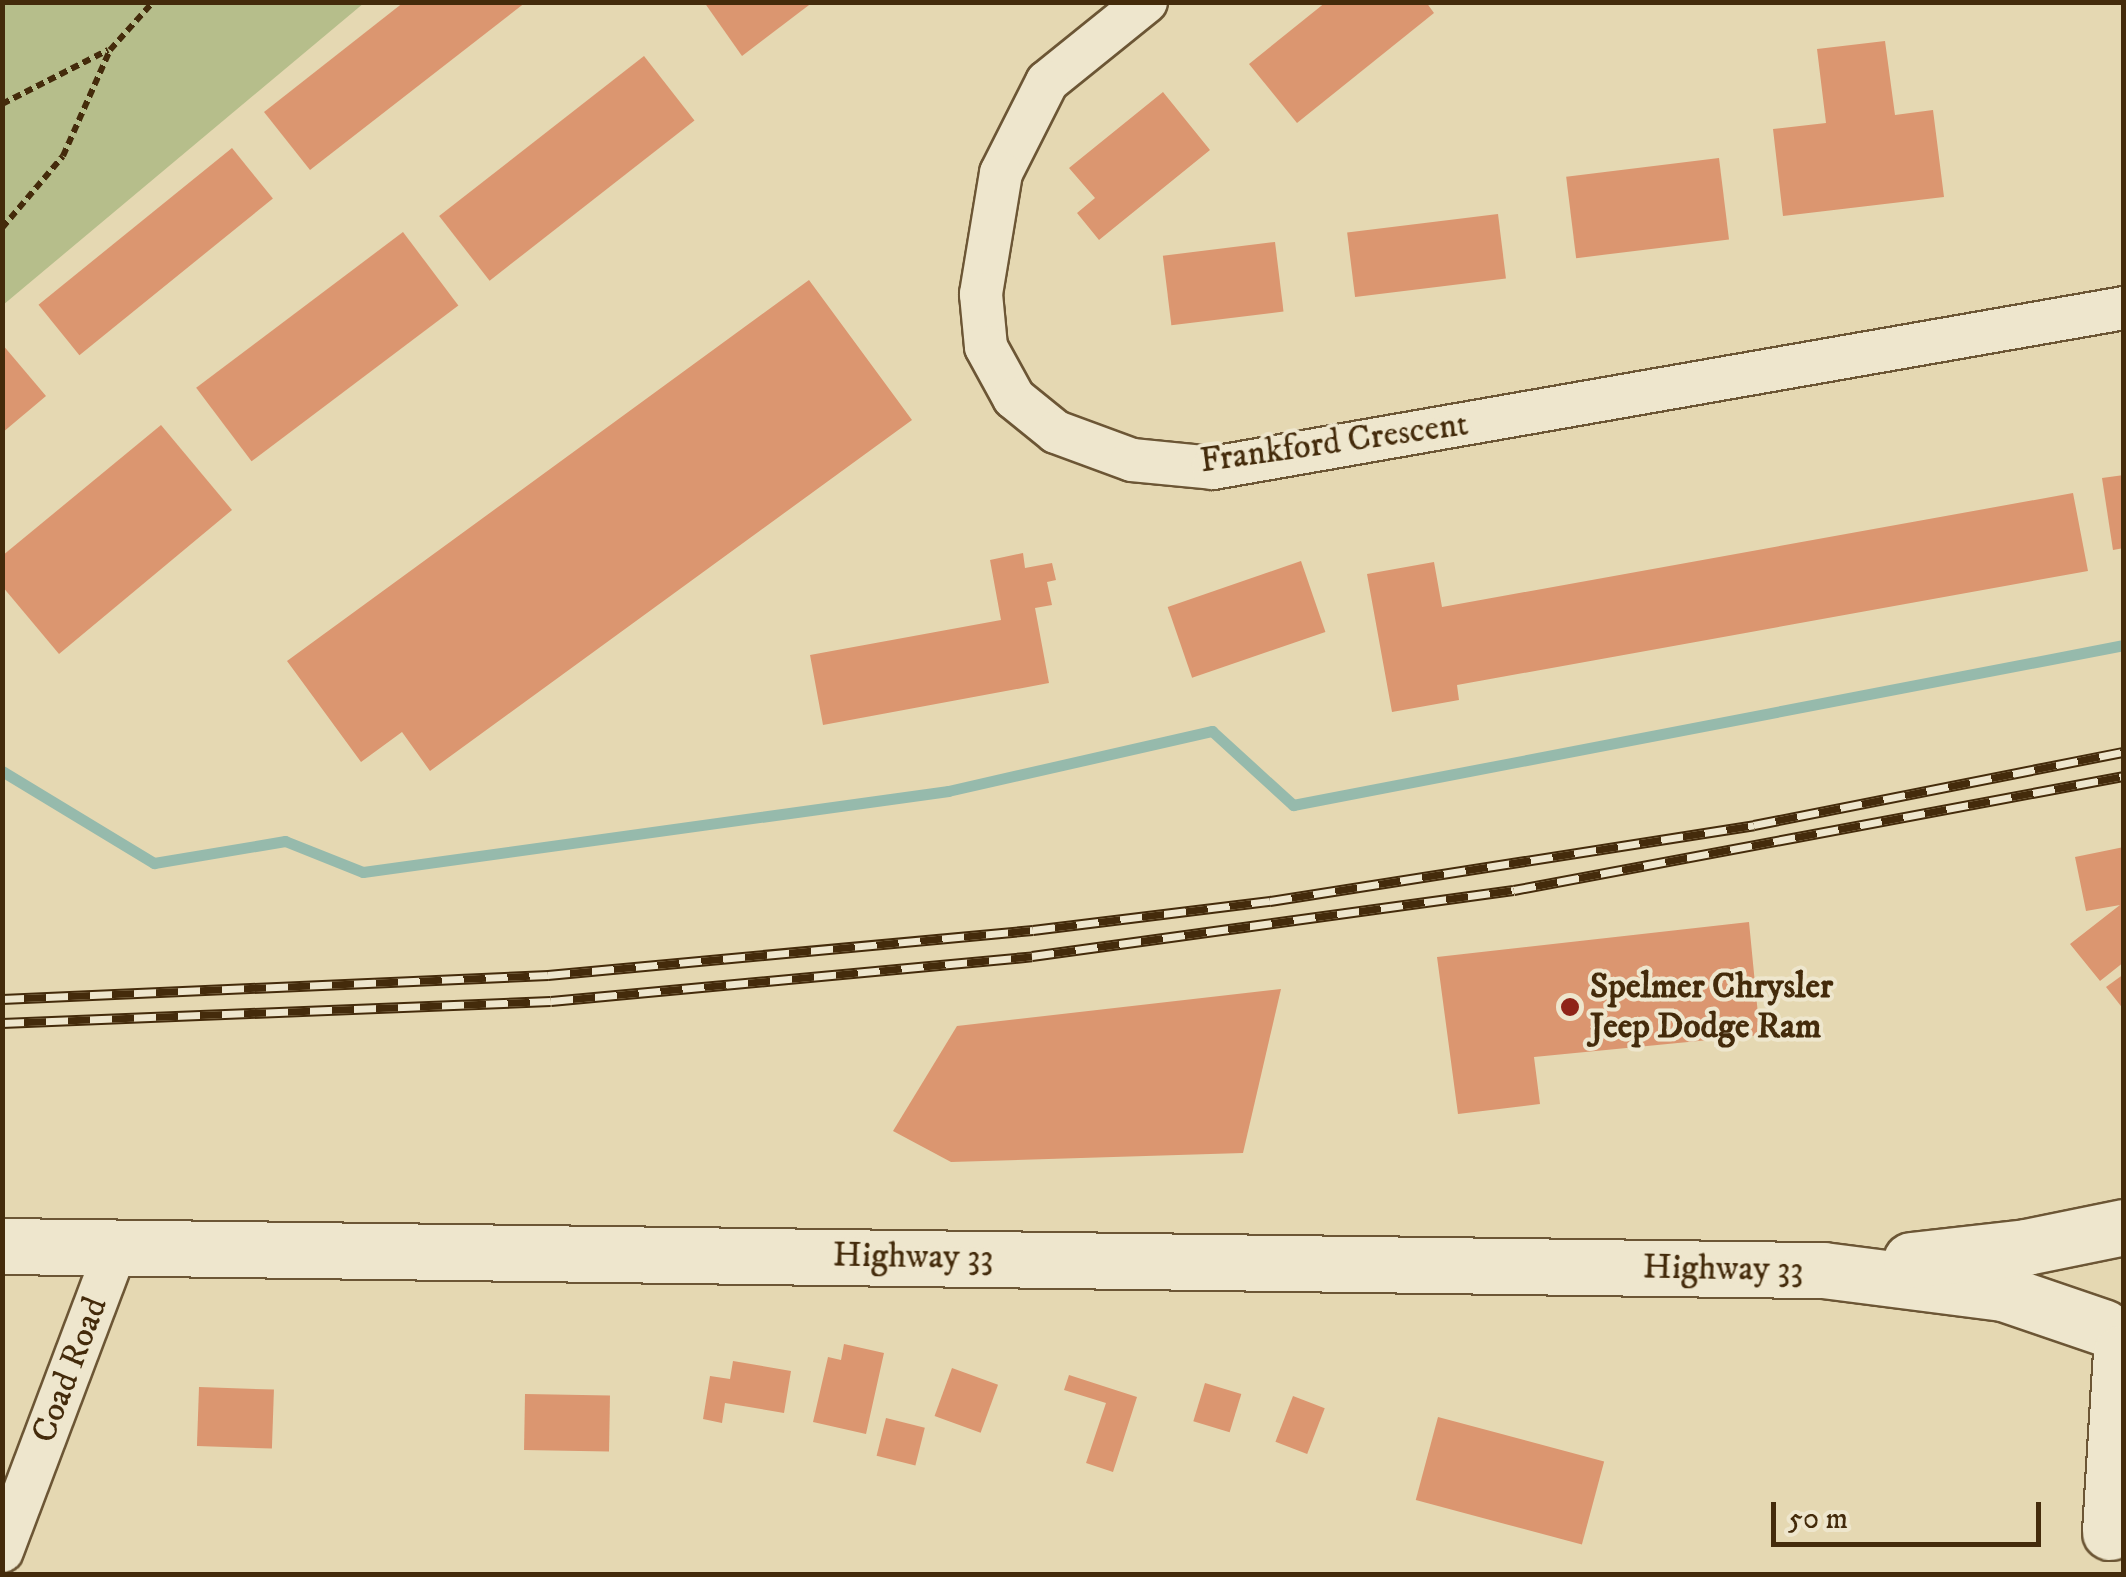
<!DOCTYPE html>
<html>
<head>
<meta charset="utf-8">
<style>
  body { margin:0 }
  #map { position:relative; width:2126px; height:1577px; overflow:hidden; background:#e5d8b2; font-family:"IM FELL DW Pica",serif }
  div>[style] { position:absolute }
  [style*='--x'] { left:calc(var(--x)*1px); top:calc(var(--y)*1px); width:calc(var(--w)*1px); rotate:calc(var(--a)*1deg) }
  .green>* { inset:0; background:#b6be8b }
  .stream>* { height:11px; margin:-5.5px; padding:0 5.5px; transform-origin:5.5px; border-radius:5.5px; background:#96baac }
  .building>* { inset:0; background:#db9670; transform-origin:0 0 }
  .path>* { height:6px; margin-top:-3px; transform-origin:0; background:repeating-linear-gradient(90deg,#442b0b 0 8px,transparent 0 13px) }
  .roads { filter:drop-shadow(2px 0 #6c5635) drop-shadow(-2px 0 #6c5635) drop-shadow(0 2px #6c5635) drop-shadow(0 -2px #6c5635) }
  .street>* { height:42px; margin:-21px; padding:0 21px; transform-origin:21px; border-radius:21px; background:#eee6cd }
  .secondary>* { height:55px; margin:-27.5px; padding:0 27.5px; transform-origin:27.5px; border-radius:27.5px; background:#eee6cd }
  .rail>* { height:11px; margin-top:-5.5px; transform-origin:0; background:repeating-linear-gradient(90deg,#eee6cd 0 22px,#442b0b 0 44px); box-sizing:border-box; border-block:2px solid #442b0b }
  .dots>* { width:28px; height:28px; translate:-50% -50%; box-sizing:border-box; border:5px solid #eee6cd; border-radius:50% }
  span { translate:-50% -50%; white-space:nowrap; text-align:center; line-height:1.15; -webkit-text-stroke:8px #eee6cd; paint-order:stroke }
  .street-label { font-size:35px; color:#442b0b }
  .poi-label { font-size:35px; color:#442b0b; font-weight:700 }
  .left { translate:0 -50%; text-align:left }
  .frame { position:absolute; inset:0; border:5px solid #442b0b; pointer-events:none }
  .scale { position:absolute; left:1771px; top:1502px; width:270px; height:45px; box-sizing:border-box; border:5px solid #442b0b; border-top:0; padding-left:12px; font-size:30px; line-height:35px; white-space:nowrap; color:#442b0b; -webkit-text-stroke:8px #eee6cd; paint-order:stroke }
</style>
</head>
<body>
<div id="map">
  <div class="green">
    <div style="clip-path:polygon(3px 2px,364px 2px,364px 3px,3px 305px)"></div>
  </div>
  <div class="stream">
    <div style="--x:2;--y:771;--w:178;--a:31.2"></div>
    <div style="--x:154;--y:863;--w:133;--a:-9.5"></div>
    <div style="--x:285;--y:841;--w:84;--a:21.7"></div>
    <div style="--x:363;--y:872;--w:591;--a:-7.88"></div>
    <div style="--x:948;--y:791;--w:271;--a:-12.8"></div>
    <div style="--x:1212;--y:731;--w:110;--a:42.4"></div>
    <div style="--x:1293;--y:805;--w:846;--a:-10.9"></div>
  </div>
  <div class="building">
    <div style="clip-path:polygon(404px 2px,526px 2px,310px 170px,264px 112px)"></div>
    <div style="clip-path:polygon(704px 2px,813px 2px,742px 56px)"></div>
    <div style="clip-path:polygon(1326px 2px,1426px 2px,1434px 13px,1297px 123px,1249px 64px)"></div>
    <div style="clip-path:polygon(1885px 41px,1895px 115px,1933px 110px,1944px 197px,1783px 216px,1773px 129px,1826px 123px,1817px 49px)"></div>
    <div style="left:644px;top:56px;width:82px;height:260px;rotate:52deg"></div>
    <div style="clip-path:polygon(1163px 92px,1210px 150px,1099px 240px,1077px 213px,1095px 198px,1069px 168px)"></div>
    <div style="left:232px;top:148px;width:65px;height:249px;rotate:51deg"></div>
    <div style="left:1719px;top:158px;width:82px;height:154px;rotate:83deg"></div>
    <div style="left:1498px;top:214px;width:65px;height:152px;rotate:83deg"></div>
    <div style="left:403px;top:232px;width:92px;height:259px;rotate:53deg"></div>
    <div style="left:1275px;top:242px;width:70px;height:113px;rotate:83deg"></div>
    <div style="clip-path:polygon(809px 280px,912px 420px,430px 771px,402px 732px,361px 762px,287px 661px)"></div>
    <div style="clip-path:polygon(2px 344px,46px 396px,2px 433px)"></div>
    <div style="clip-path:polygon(161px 425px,232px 510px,59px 654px,2px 586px,2px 556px)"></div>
    <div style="clip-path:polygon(2124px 475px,2124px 548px,2113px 550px,2102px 478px)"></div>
    <div style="clip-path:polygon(2073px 493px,2088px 571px,1457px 685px,1459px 700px,1392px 712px,1367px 574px,1434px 562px,1442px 607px)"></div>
    <div style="clip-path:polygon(1023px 553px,1025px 568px,1052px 563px,1056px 580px,1047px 582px,1052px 605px,1035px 608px,1049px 683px,823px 725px,810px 655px,1001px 620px,990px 560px)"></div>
    <div style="left:1301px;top:561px;width:75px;height:141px;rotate:71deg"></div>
    <div style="clip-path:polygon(2124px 847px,2124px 962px,2100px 981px,2070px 944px,2120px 905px,2086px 911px,2075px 857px)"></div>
    <div style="clip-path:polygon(1749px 922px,1760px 1035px,1534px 1057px,1540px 1104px,1458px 1114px,1437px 957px)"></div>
    <div style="clip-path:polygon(2124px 974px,2124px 1010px,2106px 987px)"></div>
    <div style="clip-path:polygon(1281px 989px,1243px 1153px,951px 1162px,893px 1131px,957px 1026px)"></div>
    <div style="clip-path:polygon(844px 1344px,884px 1353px,866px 1434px,813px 1422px,828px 1357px,841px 1360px)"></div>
    <div style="clip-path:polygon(733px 1361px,791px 1371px,784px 1413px,725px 1403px,722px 1423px,703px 1419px,710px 1376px,730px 1379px)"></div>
    <div style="left:952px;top:1368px;width:49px;height:51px;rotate:20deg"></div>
    <div style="clip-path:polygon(1069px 1375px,1137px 1397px,1113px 1472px,1086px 1463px,1106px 1403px,1064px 1390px)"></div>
    <div style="left:1205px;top:1383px;width:38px;height:40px;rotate:17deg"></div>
    <div style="left:199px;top:1387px;width:75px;height:59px;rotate:2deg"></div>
    <div style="left:525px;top:1394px;width:85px;height:56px;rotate:1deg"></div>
    <div style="left:1293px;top:1396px;width:34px;height:49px;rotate:21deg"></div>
    <div style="left:1438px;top:1417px;width:172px;height:86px;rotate:15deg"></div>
    <div style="left:886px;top:1418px;width:40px;height:39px;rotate:14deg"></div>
  </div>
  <div class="path">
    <div style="--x:2;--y:104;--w:119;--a:-27"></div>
    <div style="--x:2;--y:228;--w:94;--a:-49.7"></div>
    <div style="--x:63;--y:156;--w:116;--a:-66.1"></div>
    <div style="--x:110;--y:50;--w:64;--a:-48.1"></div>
  </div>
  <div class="roads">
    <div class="street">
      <div style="--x:1146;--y:2;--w:127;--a:141.1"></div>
      <div style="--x:1047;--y:82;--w:102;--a:116.8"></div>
      <div style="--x:1001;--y:173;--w:123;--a:99.4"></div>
      <div style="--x:981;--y:294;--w:53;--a:84.6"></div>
      <div style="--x:986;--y:347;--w:58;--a:61.2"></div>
      <div style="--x:1014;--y:398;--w:54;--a:39"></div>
      <div style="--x:1056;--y:432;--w:81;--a:20.2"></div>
      <div style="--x:1132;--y:460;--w:81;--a:5.6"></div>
      <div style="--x:1213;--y:468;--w:925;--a:-9.96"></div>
      <div style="--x:2;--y:1551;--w:326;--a:-69.3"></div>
    </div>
    <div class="secondary">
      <div style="--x:2;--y:1246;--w:1821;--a:0.76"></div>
      <div style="--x:1823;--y:1270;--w:181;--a:7.3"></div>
      <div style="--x:2003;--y:1293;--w:106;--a:18.8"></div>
      <div style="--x:1911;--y:1260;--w:116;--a:-6.4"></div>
      <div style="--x:2026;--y:1247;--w:100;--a:-11.5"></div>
      <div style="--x:2110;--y:1532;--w:179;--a:-86.5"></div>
    </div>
  </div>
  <div class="rail">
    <div style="--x:2;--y:999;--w:547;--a:-2.52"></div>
    <div style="--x:548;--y:975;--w:487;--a:-5.3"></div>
    <div style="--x:1033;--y:930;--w:239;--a:-7"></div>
    <div style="--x:1270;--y:901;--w:490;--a:-8.9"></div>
    <div style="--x:1754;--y:825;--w:377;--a:-11.2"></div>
    <div style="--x:2;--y:1023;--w:549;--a:-2.29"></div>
    <div style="--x:551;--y:1001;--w:483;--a:-5.3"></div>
    <div style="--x:1032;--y:956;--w:486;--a:-7.8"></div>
    <div style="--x:1514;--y:890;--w:621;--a:-10.59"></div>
  </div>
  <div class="dots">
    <div style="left:1570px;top:1007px;background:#8f2418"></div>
  </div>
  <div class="street-label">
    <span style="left:1334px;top:443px;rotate:-8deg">Frankford Crescent</span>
    <span style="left:913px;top:1257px;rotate:1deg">Highway 33</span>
    <span style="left:1723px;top:1269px;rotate:1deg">Highway 33</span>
    <span style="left:70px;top:1370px;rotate:-69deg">Coad Road</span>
  </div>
  <div class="poi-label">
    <span class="left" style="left:1590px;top:1007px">Spelmer Chrysler<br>Jeep Dodge Ram</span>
  </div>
  <div class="frame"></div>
  <div class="scale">50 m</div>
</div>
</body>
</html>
